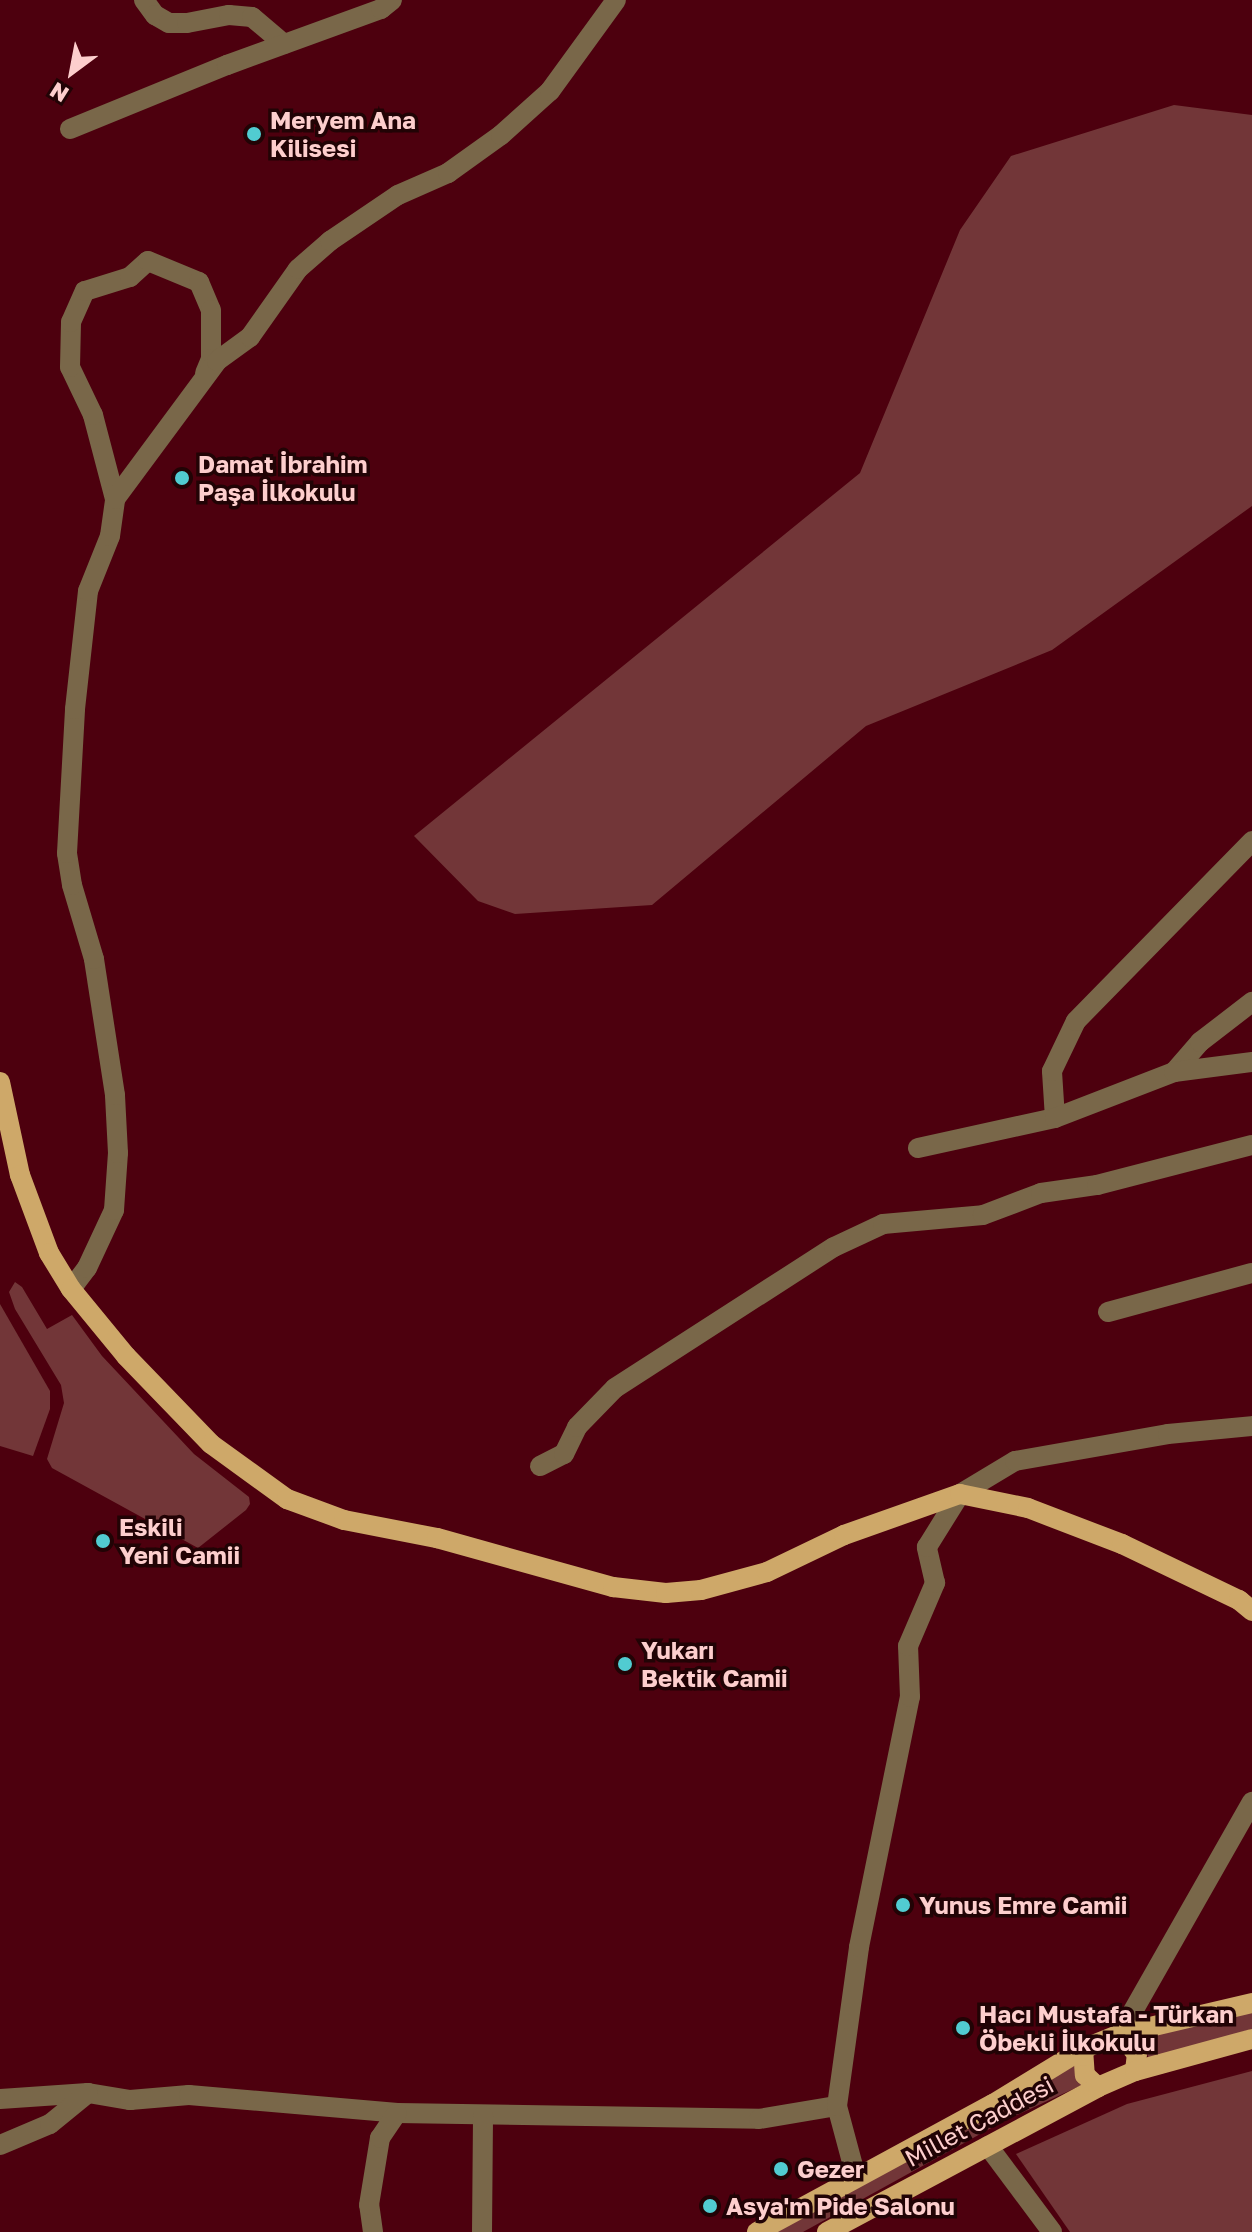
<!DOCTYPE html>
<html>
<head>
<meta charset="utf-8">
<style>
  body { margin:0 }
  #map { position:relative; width:1252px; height:2232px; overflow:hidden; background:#4d000e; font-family:"Golos Text",sans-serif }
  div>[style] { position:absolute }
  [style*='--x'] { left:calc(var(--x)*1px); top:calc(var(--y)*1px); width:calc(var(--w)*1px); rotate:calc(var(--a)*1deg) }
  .green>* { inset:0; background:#723638 }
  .minor>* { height:20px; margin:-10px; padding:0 10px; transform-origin:10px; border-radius:10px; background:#796749 }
  .major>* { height:20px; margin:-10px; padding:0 10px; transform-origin:10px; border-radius:10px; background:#cea869 }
  .dots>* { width:22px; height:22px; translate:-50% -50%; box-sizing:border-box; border:4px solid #210305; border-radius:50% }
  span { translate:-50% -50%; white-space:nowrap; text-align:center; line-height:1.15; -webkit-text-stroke:7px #210305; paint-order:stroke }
  .poi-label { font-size:24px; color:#fdcecd; font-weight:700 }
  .left { translate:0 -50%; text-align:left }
  .street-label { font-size:24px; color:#fdcecd }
  .north { position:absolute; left:32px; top:32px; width:80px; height:80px; -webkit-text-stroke:6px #210305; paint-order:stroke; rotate:212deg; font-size:22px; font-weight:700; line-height:32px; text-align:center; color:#fdcecd }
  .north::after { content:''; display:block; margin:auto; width:28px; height:36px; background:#fdcecd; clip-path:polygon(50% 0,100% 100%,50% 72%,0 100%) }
</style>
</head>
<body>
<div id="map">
  <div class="green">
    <div style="clip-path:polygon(1174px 105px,1252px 115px,1252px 506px,1052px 650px,866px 726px,652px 905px,515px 914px,478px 901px,414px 836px,860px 473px,960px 230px,1011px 156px)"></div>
    <div style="clip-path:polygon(15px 1282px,22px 1287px,47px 1329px,72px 1315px,102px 1356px,194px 1454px,249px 1497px,250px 1504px,246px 1510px,198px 1548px,52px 1468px,47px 1459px,64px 1403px,61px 1385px,15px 1309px,9px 1292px)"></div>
    <div style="clip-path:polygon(0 1304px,50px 1391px,50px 1409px,33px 1456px,0 1446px)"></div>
    <div style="clip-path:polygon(1252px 2011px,1252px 2029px,1149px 2059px,1143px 2043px,1147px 2036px)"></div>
    <div style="clip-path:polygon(1074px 2066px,1078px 2070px,1082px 2085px,1002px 2122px,803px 2232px,776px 2232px)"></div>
    <div style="clip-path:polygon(1252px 2071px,1252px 2232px,1070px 2232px,1016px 2154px,1127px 2104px)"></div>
  </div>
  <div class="minor">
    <div style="--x:144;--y:0;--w:19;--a:54"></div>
    <div style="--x:155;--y:15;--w:16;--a:30"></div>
    <div style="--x:169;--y:23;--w:18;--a:0"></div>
    <div style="--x:187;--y:23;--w:43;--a:-10.8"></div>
    <div style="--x:229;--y:15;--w:23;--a:5"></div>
    <div style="--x:252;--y:17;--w:42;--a:40.2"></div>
    <div style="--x:70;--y:129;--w:170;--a:-22.2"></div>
    <div style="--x:227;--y:65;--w:164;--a:-20"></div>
    <div style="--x:381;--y:9;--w:14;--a:-39"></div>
    <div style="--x:115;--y:499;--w:87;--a:-104.7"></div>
    <div style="--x:93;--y:415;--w:53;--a:-115.6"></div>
    <div style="--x:70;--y:367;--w:45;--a:-88.7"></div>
    <div style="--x:71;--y:322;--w:34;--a:-66"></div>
    <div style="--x:85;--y:291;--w:47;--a:-17.3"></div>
    <div style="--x:130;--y:277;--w:24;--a:-42"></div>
    <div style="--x:148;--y:261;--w:55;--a:22.4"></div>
    <div style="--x:199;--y:282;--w:30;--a:67"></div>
    <div style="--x:211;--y:310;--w:49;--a:90"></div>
    <div style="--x:211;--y:359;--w:15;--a:113"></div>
    <div style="--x:1174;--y:1072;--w:40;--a:-49"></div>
    <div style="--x:1200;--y:1042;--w:66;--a:-37.6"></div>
    <div style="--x:1055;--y:1118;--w:47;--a:-93.7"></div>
    <div style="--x:1052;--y:1071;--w:55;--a:-64.4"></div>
    <div style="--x:1076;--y:1021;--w:252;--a:-45.6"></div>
    <div style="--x:918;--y:1148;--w:140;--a:-12.4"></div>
    <div style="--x:1055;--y:1118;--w:128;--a:-21.1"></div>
    <div style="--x:1174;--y:1072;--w:79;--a:-7.3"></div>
    <div style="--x:71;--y:1289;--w:26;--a:-53"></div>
    <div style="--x:87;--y:1268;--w:64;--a:-65"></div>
    <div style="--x:114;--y:1210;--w:57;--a:-86"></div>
    <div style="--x:118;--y:1153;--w:58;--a:-93"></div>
    <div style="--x:115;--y:1095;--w:138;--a:-98.8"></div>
    <div style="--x:94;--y:959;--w:77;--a:-106.6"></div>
    <div style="--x:72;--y:885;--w:32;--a:-99"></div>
    <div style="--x:67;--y:853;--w:144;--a:-86.8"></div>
    <div style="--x:75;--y:709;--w:119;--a:-83.7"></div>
    <div style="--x:88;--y:591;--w:59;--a:-68.2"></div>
    <div style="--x:110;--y:536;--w:37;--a:-82"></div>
    <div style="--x:115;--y:499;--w:172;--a:-53.5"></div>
    <div style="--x:217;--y:361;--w:41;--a:-36"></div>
    <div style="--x:250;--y:337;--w:83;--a:-54.8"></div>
    <div style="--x:298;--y:269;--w:43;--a:-41.2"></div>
    <div style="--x:330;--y:241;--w:82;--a:-34.1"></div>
    <div style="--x:398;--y:195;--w:55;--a:-23.7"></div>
    <div style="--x:448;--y:173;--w:65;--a:-35.6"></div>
    <div style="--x:501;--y:135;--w:66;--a:-41.9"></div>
    <div style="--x:550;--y:91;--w:112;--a:-54"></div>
    <div style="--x:1108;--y:1312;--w:149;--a:-15.2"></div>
    <div style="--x:540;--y:1466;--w:27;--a:-27"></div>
    <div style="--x:564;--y:1454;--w:30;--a:-64"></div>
    <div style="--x:577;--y:1427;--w:54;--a:-45.7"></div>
    <div style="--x:615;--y:1388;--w:260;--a:-32.8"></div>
    <div style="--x:834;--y:1247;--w:54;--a:-25.1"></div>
    <div style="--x:883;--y:1224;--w:100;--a:-5.1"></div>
    <div style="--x:983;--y:1215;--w:62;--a:-20.8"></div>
    <div style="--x:1041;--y:1193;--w:57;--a:-8.1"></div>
    <div style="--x:1097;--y:1185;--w:160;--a:-14.5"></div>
    <div style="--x:1120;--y:2034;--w:267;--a:-60.4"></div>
    <div style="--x:0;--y:2099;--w:88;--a:-3.9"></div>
    <div style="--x:88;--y:2093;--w:43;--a:9.5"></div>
    <div style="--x:130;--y:2100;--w:59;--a:-4.8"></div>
    <div style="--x:189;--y:2095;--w:209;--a:4.9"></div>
    <div style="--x:397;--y:2113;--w:362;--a:0.9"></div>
    <div style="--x:759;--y:2119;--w:79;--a:-9.5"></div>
    <div style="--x:0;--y:2145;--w:54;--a:-22.8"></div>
    <div style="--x:50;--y:2124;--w:49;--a:-39.2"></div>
    <div style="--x:988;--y:2146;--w:107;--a:53.3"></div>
    <div style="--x:856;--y:2177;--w:73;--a:-105"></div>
    <div style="--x:837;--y:2106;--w:161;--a:-82.1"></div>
    <div style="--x:859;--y:1947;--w:255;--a:-78.5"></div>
    <div style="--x:910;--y:1697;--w:51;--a:-92.2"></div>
    <div style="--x:908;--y:1646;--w:69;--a:-66.8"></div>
    <div style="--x:935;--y:1583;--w:37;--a:-103"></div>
    <div style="--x:927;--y:1547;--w:62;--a:-58.1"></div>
    <div style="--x:960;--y:1494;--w:64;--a:-31"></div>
    <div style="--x:1015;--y:1461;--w:155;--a:-10"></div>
    <div style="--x:1168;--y:1434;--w:84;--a:-5.4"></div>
    <div style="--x:373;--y:2232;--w:27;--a:-98"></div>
    <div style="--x:369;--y:2205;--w:68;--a:-80.7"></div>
    <div style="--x:380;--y:2138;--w:30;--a:-56"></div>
    <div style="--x:482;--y:2232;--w:116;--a:-89.5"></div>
  </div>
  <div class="major">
    <div style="--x:0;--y:1082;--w:95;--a:77.9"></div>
    <div style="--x:20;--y:1175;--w:83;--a:69.6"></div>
    <div style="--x:49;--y:1253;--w:42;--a:58.6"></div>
    <div style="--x:71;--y:1289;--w:87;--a:50.6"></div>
    <div style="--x:126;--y:1356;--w:122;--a:46"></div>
    <div style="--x:211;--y:1444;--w:94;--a:35.9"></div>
    <div style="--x:287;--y:1499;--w:61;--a:20.2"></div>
    <div style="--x:344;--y:1520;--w:95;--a:11"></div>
    <div style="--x:437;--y:1538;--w:183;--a:15.6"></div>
    <div style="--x:613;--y:1587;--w:53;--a:6.5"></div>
    <div style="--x:666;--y:1593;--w:35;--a:-5"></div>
    <div style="--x:701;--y:1590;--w:68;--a:-15.3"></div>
    <div style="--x:767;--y:1572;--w:85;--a:-25.7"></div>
    <div style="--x:844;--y:1535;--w:123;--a:-19.5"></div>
    <div style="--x:960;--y:1494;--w:69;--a:11.6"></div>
    <div style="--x:1028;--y:1508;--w:101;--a:21"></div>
    <div style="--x:1122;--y:1544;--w:130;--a:25.6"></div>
    <div style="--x:1239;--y:1600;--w:17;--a:40"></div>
    <div style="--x:1120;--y:2034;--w:26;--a:50"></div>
    <div style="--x:1137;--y:2054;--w:17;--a:97"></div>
    <div style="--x:1083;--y:2049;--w:26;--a:86"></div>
    <div style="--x:1085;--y:2075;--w:18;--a:43"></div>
    <div style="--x:757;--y:2232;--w:268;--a:-28.5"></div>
    <div style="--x:993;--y:2104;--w:105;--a:-31.4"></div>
    <div style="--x:1083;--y:2049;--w:40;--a:-22"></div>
    <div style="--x:1120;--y:2034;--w:136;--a:-13.2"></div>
    <div style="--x:827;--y:2232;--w:307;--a:-28.1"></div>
    <div style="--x:1098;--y:2087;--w:40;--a:-23.4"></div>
    <div style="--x:1135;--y:2071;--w:121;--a:-15.3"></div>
  </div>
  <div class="dots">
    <div style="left:254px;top:134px;background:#51ccd1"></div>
    <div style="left:182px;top:478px;background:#51ccd1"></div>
    <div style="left:103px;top:1541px;background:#51ccd1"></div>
    <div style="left:625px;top:1664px;background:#51ccd1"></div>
    <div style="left:903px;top:1905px;background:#51ccd1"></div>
    <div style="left:963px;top:2028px;background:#51ccd1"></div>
    <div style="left:781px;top:2169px;background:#51ccd1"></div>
    <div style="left:710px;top:2206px;background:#51ccd1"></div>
  </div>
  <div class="poi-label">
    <span class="left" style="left:270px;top:134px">Meryem Ana<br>Kilisesi</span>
    <span class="left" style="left:198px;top:478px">Damat İbrahim<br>Paşa İlkokulu</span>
    <span class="left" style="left:119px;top:1541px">Eskili<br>Yeni Camii</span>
    <span class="left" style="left:641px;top:1664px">Yukarı<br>Bektik Camii</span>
    <span class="left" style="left:919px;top:1905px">Yunus Emre Camii</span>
    <span class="left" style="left:979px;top:2028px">Hacı Mustafa - Türkan<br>Öbekli İlkokulu</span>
    <span class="left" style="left:797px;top:2169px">Gezer</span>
    <span class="left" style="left:726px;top:2206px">Asya'm Pide Salonu</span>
  </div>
  <div class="street-label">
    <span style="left:979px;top:2121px;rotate:-28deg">Millet Caddesi</span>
  </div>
  <div class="north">N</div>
</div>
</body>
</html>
